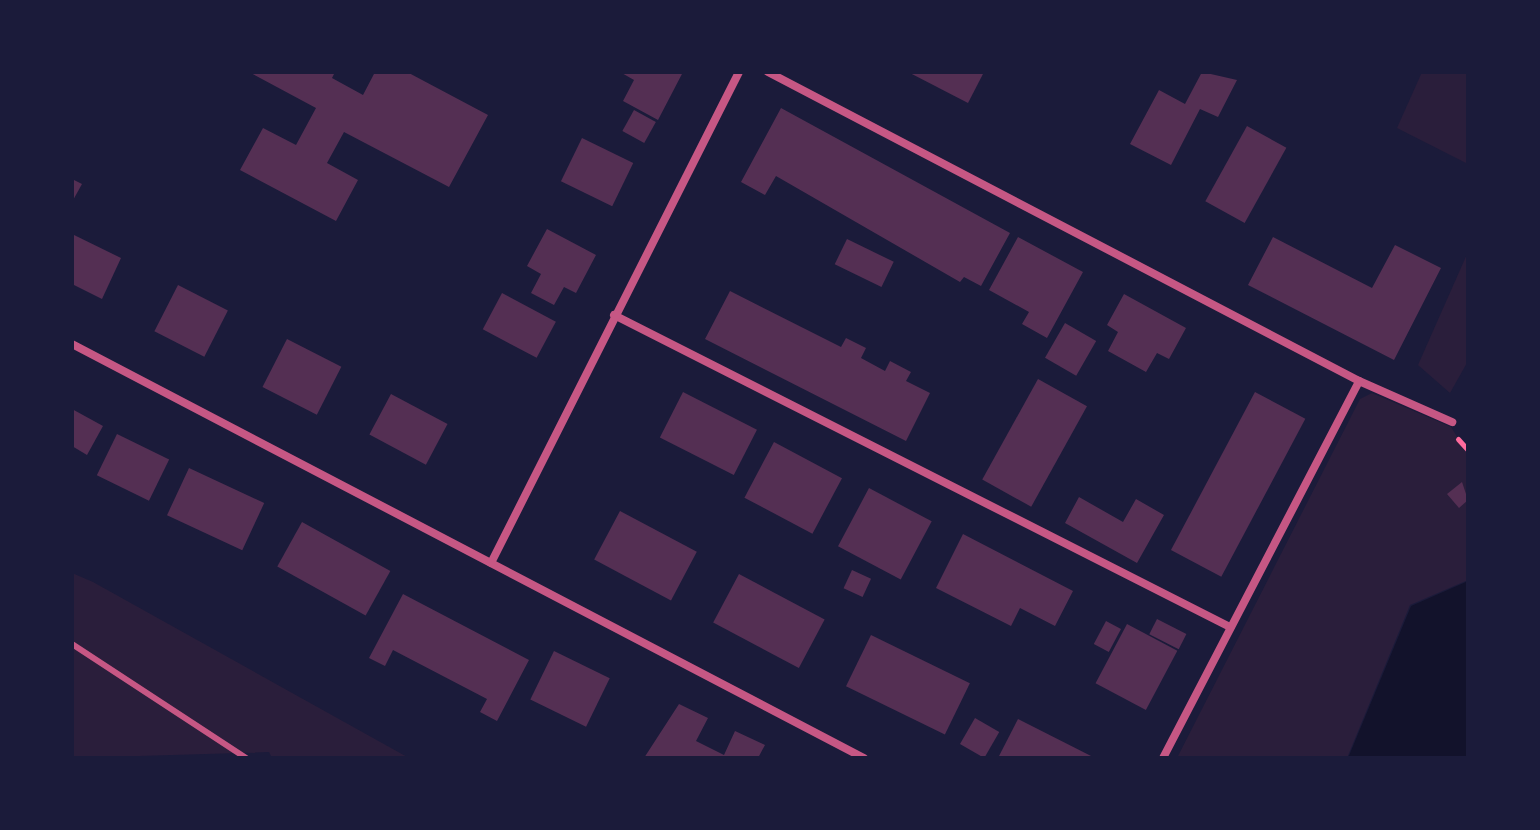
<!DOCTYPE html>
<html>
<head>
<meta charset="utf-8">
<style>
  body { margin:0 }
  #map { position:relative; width:1540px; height:830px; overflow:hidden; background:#1b1b3a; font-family:"Asap Condensed",sans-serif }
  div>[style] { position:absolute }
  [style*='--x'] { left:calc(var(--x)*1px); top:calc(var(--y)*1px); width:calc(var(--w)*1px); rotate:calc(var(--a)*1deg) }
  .green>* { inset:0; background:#2a1e3b }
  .water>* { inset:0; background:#12122b }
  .building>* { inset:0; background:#542f53; transform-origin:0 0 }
  .path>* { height:5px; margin:-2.5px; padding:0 2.5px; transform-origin:2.5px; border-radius:2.5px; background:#ff6b9d }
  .service>* { height:6px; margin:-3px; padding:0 3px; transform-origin:3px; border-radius:3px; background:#c65784 }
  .minor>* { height:8px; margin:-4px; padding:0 4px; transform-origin:4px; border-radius:4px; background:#c65784 }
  span { translate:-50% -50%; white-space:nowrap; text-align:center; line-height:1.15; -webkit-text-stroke:8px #1b1b3a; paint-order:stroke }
  .frame { position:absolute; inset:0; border:74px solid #1b1b3a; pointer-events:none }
</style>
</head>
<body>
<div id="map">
  <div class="green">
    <div style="clip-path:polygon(1422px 72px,1468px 72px,1468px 164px,1397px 128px)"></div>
    <div style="clip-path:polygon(1468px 252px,1468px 361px,1450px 393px,1418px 365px)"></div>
    <div style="clip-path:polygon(1372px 393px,1451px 427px,1468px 454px,1468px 580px,1410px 605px,1347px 758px,1177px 758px,1360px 399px)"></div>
    <div style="clip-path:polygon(72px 573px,93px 582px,409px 758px,272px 758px,269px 752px,72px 758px)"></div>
  </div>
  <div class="water">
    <div style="clip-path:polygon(1468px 581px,1468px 758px,1348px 758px,1411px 606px)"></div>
  </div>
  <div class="building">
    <div style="clip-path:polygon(249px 72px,335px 72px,332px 78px,363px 95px,375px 72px,407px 72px,488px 115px,449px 187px,344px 132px,327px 163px,358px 180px,336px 221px,240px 170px,263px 128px,296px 145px,316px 108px)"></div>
    <div style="clip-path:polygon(620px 72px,683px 72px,658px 120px,623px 101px,634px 80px)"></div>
    <div style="clip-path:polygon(908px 72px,984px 72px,968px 103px)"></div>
    <div style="clip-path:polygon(1202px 72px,1237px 80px,1218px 117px,1200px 109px,1171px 165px,1130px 144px,1159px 90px,1185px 104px)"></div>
    <div style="clip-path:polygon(781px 108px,1010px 233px,981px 286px,964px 277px,960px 282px,776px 176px,765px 195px,741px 182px)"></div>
    <div style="left:634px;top:110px;width:25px;height:24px;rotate:29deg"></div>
    <div style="left:1247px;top:126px;width:45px;height:86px;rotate:29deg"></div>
    <div style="left:582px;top:138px;width:57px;height:48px;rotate:26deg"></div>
    <div style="clip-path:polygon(72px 179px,82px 184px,72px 202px)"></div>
    <div style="clip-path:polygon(547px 229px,596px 255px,576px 293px,564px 287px,554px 305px,531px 293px,541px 274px,527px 266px)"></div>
    <div style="clip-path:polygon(72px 234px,121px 258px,102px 299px,72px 284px)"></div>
    <div style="clip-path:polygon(1018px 237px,1083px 272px,1047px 338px,1022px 324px,1029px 312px,989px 290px)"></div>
    <div style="clip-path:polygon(1273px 237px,1372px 288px,1395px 245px,1441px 268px,1394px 360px,1248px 285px)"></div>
    <div style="left:847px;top:239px;width:52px;height:28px;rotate:26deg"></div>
    <div style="left:178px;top:285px;width:56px;height:52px;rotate:27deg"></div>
    <div style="clip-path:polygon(730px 291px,841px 347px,846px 338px,866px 348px,861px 358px,885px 371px,890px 361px,911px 372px,906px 381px,930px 393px,906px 441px,705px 339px)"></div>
    <div style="left:502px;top:293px;width:61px;height:41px;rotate:28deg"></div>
    <div style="clip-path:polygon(1124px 294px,1186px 328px,1169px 359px,1157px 353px,1146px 372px,1108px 351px,1118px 332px,1107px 325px)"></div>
    <div style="left:1065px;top:323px;width:36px;height:40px;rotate:30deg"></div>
    <div style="left:287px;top:339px;width:61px;height:54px;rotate:27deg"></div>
    <div style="left:1038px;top:379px;width:56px;height:115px;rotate:29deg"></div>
    <div style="left:683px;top:392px;width:83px;height:51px;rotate:27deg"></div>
    <div style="left:1255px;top:392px;width:57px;height:179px;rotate:28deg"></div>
    <div style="left:391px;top:394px;width:64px;height:46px;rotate:28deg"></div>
    <div style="clip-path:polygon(72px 409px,103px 426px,87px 455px,72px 446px)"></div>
    <div style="left:117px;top:434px;width:58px;height:46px;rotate:26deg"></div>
    <div style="left:774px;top:442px;width:77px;height:63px;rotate:28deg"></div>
    <div style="left:189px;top:468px;width:83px;height:52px;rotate:25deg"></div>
    <div style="clip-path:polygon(1462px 482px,1468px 500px,1459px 508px,1447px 494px)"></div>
    <div style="left:869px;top:488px;width:71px;height:66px;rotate:28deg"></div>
    <div style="clip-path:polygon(1079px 497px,1123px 522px,1136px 499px,1164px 515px,1137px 563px,1065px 523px)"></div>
    <div style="left:620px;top:511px;width:87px;height:55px;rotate:28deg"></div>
    <div style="left:302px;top:522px;width:101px;height:51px;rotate:29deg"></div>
    <div style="clip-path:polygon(963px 534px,1073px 591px,1055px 626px,1020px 608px,1011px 626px,936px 588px)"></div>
    <div style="left:852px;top:570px;width:21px;height:20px;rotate:25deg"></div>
    <div style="left:739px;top:574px;width:97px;height:55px;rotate:28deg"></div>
    <div style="clip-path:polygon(403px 594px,529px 660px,497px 721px,480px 712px,487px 699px,393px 650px,385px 666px,369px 658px)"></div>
    <div style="left:1157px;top:619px;width:33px;height:17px;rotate:27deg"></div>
    <div style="left:1106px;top:621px;width:17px;height:26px;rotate:28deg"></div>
    <div style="left:1127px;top:624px;width:57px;height:67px;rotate:28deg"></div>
    <div style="left:871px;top:635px;width:110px;height:57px;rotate:26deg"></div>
    <div style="left:554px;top:651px;width:62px;height:54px;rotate:26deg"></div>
    <div style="clip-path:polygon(679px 704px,708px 718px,696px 741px,724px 755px,735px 731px,765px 745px,758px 758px,644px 758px)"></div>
    <div style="left:975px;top:718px;width:28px;height:30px;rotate:30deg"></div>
    <div style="clip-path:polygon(1018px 719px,1095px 758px,998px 758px)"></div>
  </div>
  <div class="path">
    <div style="--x:1458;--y:439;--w:15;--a:48"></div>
  </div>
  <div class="service">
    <div style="--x:72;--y:644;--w:208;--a:33.2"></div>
  </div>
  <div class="minor">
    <div style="--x:768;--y:72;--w:667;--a:27.6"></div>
    <div style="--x:1359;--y:381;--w:102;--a:23.8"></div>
    <div style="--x:614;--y:315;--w:691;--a:26.86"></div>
    <div style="--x:72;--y:344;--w:894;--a:27.6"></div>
    <div style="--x:491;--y:563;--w:550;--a:-63.2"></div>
    <div style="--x:1163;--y:758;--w:425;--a:-62.5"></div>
  </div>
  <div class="frame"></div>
</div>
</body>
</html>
